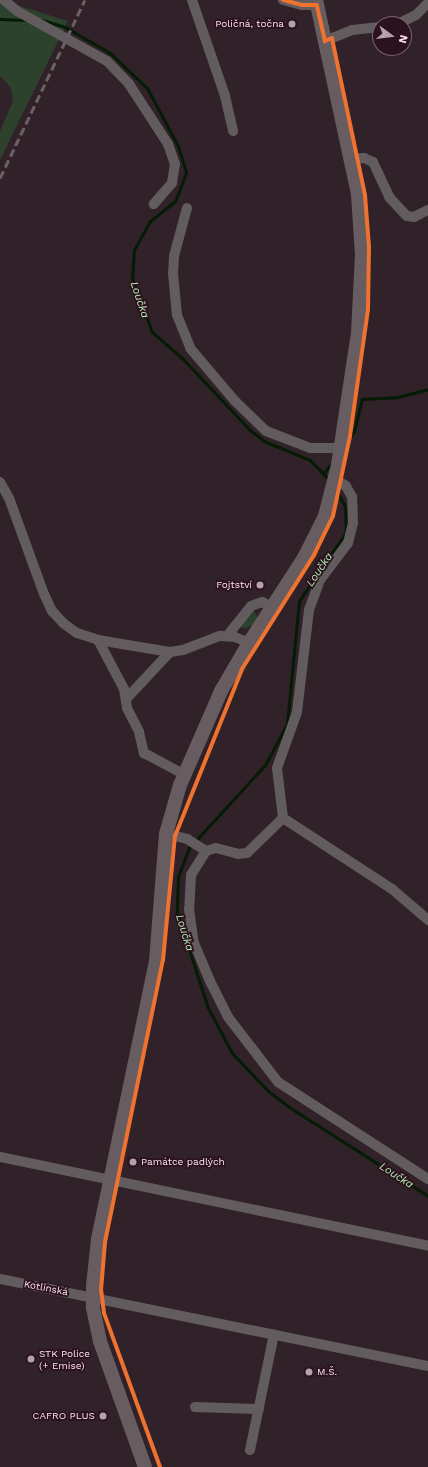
<!DOCTYPE html>
<html>
<head>
<meta charset="utf-8">
<style>
  body { margin:0 }
  #map { position:relative; width:428px; height:1467px; overflow:hidden; background:#312129; font-family:"Work Sans",sans-serif }
  div>[style] { position:absolute }
  [style*='--x'] { left:calc(var(--x)*1px); top:calc(var(--y)*1px); width:calc(var(--w)*1px); rotate:calc(var(--a)*1deg) }
  .green>* { inset:0; background:#2d422c }
  .stream>* { height:3px; margin:-1.5px; padding:0 1.5px; transform-origin:1.5px; border-radius:1.5px; background:#041c05 }
  .street>* { height:10px; margin:-5px; padding:0 5px; transform-origin:5px; border-radius:5px; background:#625c5f }
  .secondary>* { height:14px; margin:-7px; padding:0 7px; transform-origin:7px; border-radius:7px; background:#675d61 }
  .rail>* { height:3px; margin-top:-1.5px; transform-origin:0; background:repeating-linear-gradient(90deg,#6a6165 0 8px,transparent 0 12px) }
  .cycleway>* { height:4px; margin:-2px; padding:0 2px; transform-origin:2px; border-radius:2px; background:#ef722f }
  .dots>* { width:11px; height:11px; translate:-50% -50%; box-sizing:border-box; border:2px solid #2c111f; border-radius:50% }
  span { translate:-50% -50%; white-space:nowrap; text-align:center; line-height:1.15; -webkit-text-stroke:3.5px #2c111f; paint-order:stroke }
  .poi-label { font-size:10px; color:#fae6ee }
  .right { translate:-100% -50%; text-align:right }
  .left { translate:0 -50%; text-align:left }
  .street-label { font-size:10px; color:#fae6ee }
  .water-label { font-size:11px; color:#aff1ae; font-style:italic }
  .north { position:absolute; left:372px; top:16px; width:40px; height:40px; box-sizing:border-box; background:#2c111f; border:1px solid #7e6672; border-radius:50%; rotate:105deg; font-size:11px; font-weight:700; line-height:16px; text-align:center; color:#fae6ee }
  .north::after { content:''; display:block; margin:auto; width:14px; height:18px; background:#b4a1a9; clip-path:polygon(50% 0,100% 100%,50% 72%,0 100%) }
</style>
</head>
<body>
<div id="map">
  <div class="green">
    <div style="clip-path:polygon(0 0,68px 21px,0 160px,0 131px,13px 101px,11px 88px,0 76px)"></div>
    <div style="clip-path:polygon(254px 611px,258px 618px,253px 625px,246px 628px,239px 627px)"></div>
  </div>
  <div class="stream">
    <div style="--x:0;--y:19;--w:26;--a:2"></div>
    <div style="--x:42;--y:20;--w:24;--a:17"></div>
    <div style="--x:65;--y:27;--w:52;--a:30"></div>
    <div style="--x:110;--y:53;--w:51;--a:43.4"></div>
    <div style="--x:147;--y:88;--w:66;--a:61.9"></div>
    <div style="--x:178;--y:146;--w:28;--a:73"></div>
    <div style="--x:186;--y:173;--w:30;--a:111"></div>
    <div style="--x:175;--y:201;--w:32;--a:141"></div>
    <div style="--x:150;--y:221;--w:33;--a:119"></div>
    <div style="--x:134;--y:250;--w:28;--a:94"></div>
    <div style="--x:132;--y:278;--w:58;--a:69.7"></div>
    <div style="--x:152;--y:332;--w:40;--a:41"></div>
    <div style="--x:182;--y:358;--w:99;--a:46.6"></div>
    <div style="--x:250;--y:430;--w:18;--a:38"></div>
    <div style="--x:264;--y:441;--w:50;--a:22.4"></div>
    <div style="--x:310;--y:460;--w:28;--a:46"></div>
    <div style="--x:347;--y:441;--w:12;--a:-55"></div>
    <div style="--x:354;--y:431;--w:33;--a:-76"></div>
    <div style="--x:362;--y:399;--w:35;--a:-3"></div>
    <div style="--x:397;--y:397;--w:32;--a:-14"></div>
    <div style="--x:324;--y:473;--w:16;--a:-52"></div>
    <div style="--x:337;--y:491;--w:18;--a:63"></div>
    <div style="--x:345;--y:507;--w:25;--a:88"></div>
    <div style="--x:346;--y:532;--w:83;--a:124.3"></div>
    <div style="--x:299;--y:601;--w:124;--a:95.6"></div>
    <div style="--x:287;--y:724;--w:47;--a:118.2"></div>
    <div style="--x:265;--y:765;--w:113;--a:132.5"></div>
    <div style="--x:189;--y:848;--w:31;--a:111"></div>
    <div style="--x:178;--y:877;--w:36;--a:92"></div>
    <div style="--x:177;--y:913;--w:100;--a:71.9"></div>
    <div style="--x:208;--y:1008;--w:51;--a:61.9"></div>
    <div style="--x:232;--y:1053;--w:52;--a:46.5"></div>
    <div style="--x:268;--y:1091;--w:26;--a:37"></div>
    <div style="--x:289;--y:1107;--w:165;--a:32.6"></div>
  </div>
  <div class="street">
    <div style="--x:4;--y:0;--w:17;--a:40"></div>
    <div style="--x:17;--y:11;--w:103;--a:29.1"></div>
    <div style="--x:107;--y:61;--w:32;--a:46"></div>
    <div style="--x:129;--y:84;--w:72;--a:57"></div>
    <div style="--x:168;--y:144;--w:21;--a:71"></div>
    <div style="--x:175;--y:164;--w:19;--a:99"></div>
    <div style="--x:172;--y:183;--w:28;--a:131"></div>
    <div style="--x:192;--y:0;--w:102;--a:71"></div>
    <div style="--x:225;--y:96;--w:36;--a:77"></div>
    <div style="--x:283;--y:0;--w:20;--a:15"></div>
    <div style="--x:302;--y:5;--w:15;--a:0"></div>
    <div style="--x:398;--y:24;--w:20;--a:-27"></div>
    <div style="--x:416;--y:15;--w:17;--a:-45"></div>
    <div style="--x:325;--y:41;--w:29;--a:-22"></div>
    <div style="--x:352;--y:30;--w:28;--a:-6"></div>
    <div style="--x:352;--y:159;--w:12;--a:-5"></div>
    <div style="--x:364;--y:158;--w:10;--a:24"></div>
    <div style="--x:373;--y:162;--w:38;--a:65"></div>
    <div style="--x:389;--y:197;--w:26;--a:47"></div>
    <div style="--x:407;--y:216;--w:7;--a:8"></div>
    <div style="--x:414;--y:217;--w:16;--a:-27"></div>
    <div style="--x:187;--y:208;--w:50;--a:105.2"></div>
    <div style="--x:174;--y:256;--w:17;--a:93"></div>
    <div style="--x:173;--y:273;--w:42;--a:84.6"></div>
    <div style="--x:177;--y:315;--w:35;--a:68"></div>
    <div style="--x:190;--y:348;--w:70;--a:49.7"></div>
    <div style="--x:235;--y:401;--w:43;--a:44.1"></div>
    <div style="--x:266;--y:431;--w:47;--a:21.1"></div>
    <div style="--x:310;--y:448;--w:31;--a:0"></div>
    <div style="--x:0;--y:482;--w:18;--a:61"></div>
    <div style="--x:9;--y:498;--w:102;--a:70"></div>
    <div style="--x:44;--y:594;--w:19;--a:65"></div>
    <div style="--x:52;--y:611;--w:16;--a:47"></div>
    <div style="--x:63;--y:623;--w:17;--a:36"></div>
    <div style="--x:77;--y:633;--w:22;--a:18"></div>
    <div style="--x:98;--y:640;--w:73;--a:9.5"></div>
    <div style="--x:170;--y:652;--w:13;--a:-9"></div>
    <div style="--x:183;--y:650;--w:40;--a:-21"></div>
    <div style="--x:220;--y:636;--w:15;--a:4"></div>
    <div style="--x:235;--y:637;--w:15;--a:23"></div>
    <div style="--x:227;--y:636;--w:38;--a:-51"></div>
    <div style="--x:251;--y:606;--w:12;--a:-20"></div>
    <div style="--x:262;--y:602;--w:11;--a:27"></div>
    <div style="--x:98;--y:640;--w:55;--a:62"></div>
    <div style="--x:124;--y:689;--w:19;--a:81"></div>
    <div style="--x:127;--y:708;--w:27;--a:63"></div>
    <div style="--x:139;--y:732;--w:22;--a:77"></div>
    <div style="--x:144;--y:753;--w:47;--a:28.2"></div>
    <div style="--x:126;--y:699;--w:64;--a:-46.9"></div>
    <div style="--x:283;--y:818;--w:130;--a:33.1"></div>
    <div style="--x:392;--y:889;--w:48;--a:40.7"></div>
    <div style="--x:166;--y:834;--w:22;--a:13"></div>
    <div style="--x:187;--y:839;--w:22;--a:32"></div>
    <div style="--x:206;--y:851;--w:28;--a:122"></div>
    <div style="--x:191;--y:875;--w:34;--a:93"></div>
    <div style="--x:189;--y:909;--w:34;--a:82"></div>
    <div style="--x:194;--y:943;--w:41;--a:67.2"></div>
    <div style="--x:210;--y:981;--w:40;--a:63.4"></div>
    <div style="--x:228;--y:1017;--w:82;--a:52.4"></div>
    <div style="--x:278;--y:1082;--w:179;--a:32.9"></div>
    <div style="--x:206;--y:851;--w:10;--a:-17"></div>
    <div style="--x:216;--y:848;--w:23;--a:15"></div>
    <div style="--x:238;--y:854;--w:9;--a:-6"></div>
    <div style="--x:247;--y:853;--w:50;--a:-44.2"></div>
    <div style="--x:283;--y:818;--w:50;--a:-96.8"></div>
    <div style="--x:277;--y:768;--w:59;--a:-70.3"></div>
    <div style="--x:297;--y:712;--w:103;--a:-83.3"></div>
    <div style="--x:309;--y:610;--w:32;--a:-70"></div>
    <div style="--x:320;--y:580;--w:46;--a:-52.9"></div>
    <div style="--x:348;--y:543;--w:21;--a:-76"></div>
    <div style="--x:353;--y:523;--w:26;--a:-92"></div>
    <div style="--x:352;--y:497;--w:13;--a:-119"></div>
    <div style="--x:346;--y:486;--w:13;--a:-148"></div>
    <div style="--x:0;--y:1157;--w:437;--a:11.7"></div>
    <div style="--x:0;--y:1279;--w:437;--a:11.5"></div>
    <div style="--x:195;--y:1407;--w:64;--a:1.8"></div>
    <div style="--x:250;--y:1450;--w:118;--a:-78.3"></div>
  </div>
  <div class="secondary">
    <div style="--x:145;--y:1467;--w:134;--a:-109.7"></div>
    <div style="--x:100;--y:1341;--w:35;--a:-102"></div>
    <div style="--x:93;--y:1307;--w:21;--a:-90"></div>
    <div style="--x:93;--y:1286;--w:47;--a:-83.9"></div>
    <div style="--x:98;--y:1239;--w:284;--a:-78.2"></div>
    <div style="--x:156;--y:961;--w:127;--a:-85.5"></div>
    <div style="--x:166;--y:834;--w:51;--a:-74.1"></div>
    <div style="--x:180;--y:785;--w:103;--a:-66.4"></div>
    <div style="--x:221;--y:691;--w:56;--a:-59.7"></div>
    <div style="--x:249;--y:643;--w:103;--a:-57.2"></div>
    <div style="--x:305;--y:556;--w:45;--a:-63.4"></div>
    <div style="--x:325;--y:516;--w:53;--a:-75.7"></div>
    <div style="--x:338;--y:465;--w:134;--a:-81.4"></div>
    <div style="--x:358;--y:333;--w:78;--a:-87.1"></div>
    <div style="--x:362;--y:255;--w:61;--a:-93.8"></div>
    <div style="--x:358;--y:194;--w:198;--a:-102.2"></div>
  </div>
  <div class="rail">
    <div style="--x:0;--y:178;--w:197;--a:-64.5"></div>
  </div>
  <div class="cycleway">
    <div style="--x:160;--y:1467;--w:164;--a:-110"></div>
    <div style="--x:104;--y:1313;--w:23;--a:-97"></div>
    <div style="--x:101;--y:1290;--w:48;--a:-85.2"></div>
    <div style="--x:105;--y:1242;--w:288;--a:-78.4"></div>
    <div style="--x:163;--y:960;--w:125;--a:-84.5"></div>
    <div style="--x:175;--y:836;--w:180;--a:-68.1"></div>
    <div style="--x:242;--y:669;--w:135;--a:-57.7"></div>
    <div style="--x:314;--y:555;--w:43;--a:-64"></div>
    <div style="--x:333;--y:516;--w:82;--a:-78"></div>
    <div style="--x:350;--y:436;--w:128;--a:-81.9"></div>
    <div style="--x:368;--y:309;--w:62;--a:-89.1"></div>
    <div style="--x:369;--y:247;--w:52;--a:-94.4"></div>
    <div style="--x:365;--y:195;--w:160;--a:-101.9"></div>
    <div style="--x:332;--y:38;--w:8;--a:157"></div>
    <div style="--x:325;--y:41;--w:37;--a:-103"></div>
    <div style="--x:317;--y:5;--w:15;--a:180"></div>
    <div style="--x:302;--y:5;--w:20;--a:-165"></div>
  </div>
  <div class="dots">
    <div style="left:292px;top:24px;background:#b4a1a9"></div>
    <div style="left:260px;top:585px;background:#b4a1a9"></div>
    <div style="left:133px;top:1162px;background:#b4a1a9"></div>
    <div style="left:31px;top:1359px;background:#b4a1a9"></div>
    <div style="left:309px;top:1372px;background:#b4a1a9"></div>
    <div style="left:103px;top:1416px;background:#b4a1a9"></div>
  </div>
  <div class="poi-label">
    <span class="right" style="left:284px;top:24px">Poličná, točna</span>
    <span class="right" style="left:252px;top:585px">Fojtství</span>
    <span class="left" style="left:141px;top:1162px">Památce padlých</span>
    <span class="left" style="left:39px;top:1359px">STK Police<br>(+ Emise)</span>
    <span class="left" style="left:317px;top:1372px">M.Š.</span>
    <span class="right" style="left:95px;top:1416px">CAFRO PLUS</span>
  </div>
  <div class="street-label">
    <span style="left:46px;top:1288px;rotate:11deg">Kotlinská</span>
  </div>
  <div class="water-label">
    <span style="left:139px;top:300px;rotate:72deg">Loučka</span>
    <span style="left:320px;top:570px;rotate:-56deg">Loučka</span>
    <span style="left:184px;top:933px;rotate:73deg">Loučka</span>
    <span style="left:396px;top:1176px;rotate:33deg">Loučka</span>
  </div>
  <div class="north">N</div>
</div>
</body>
</html>
